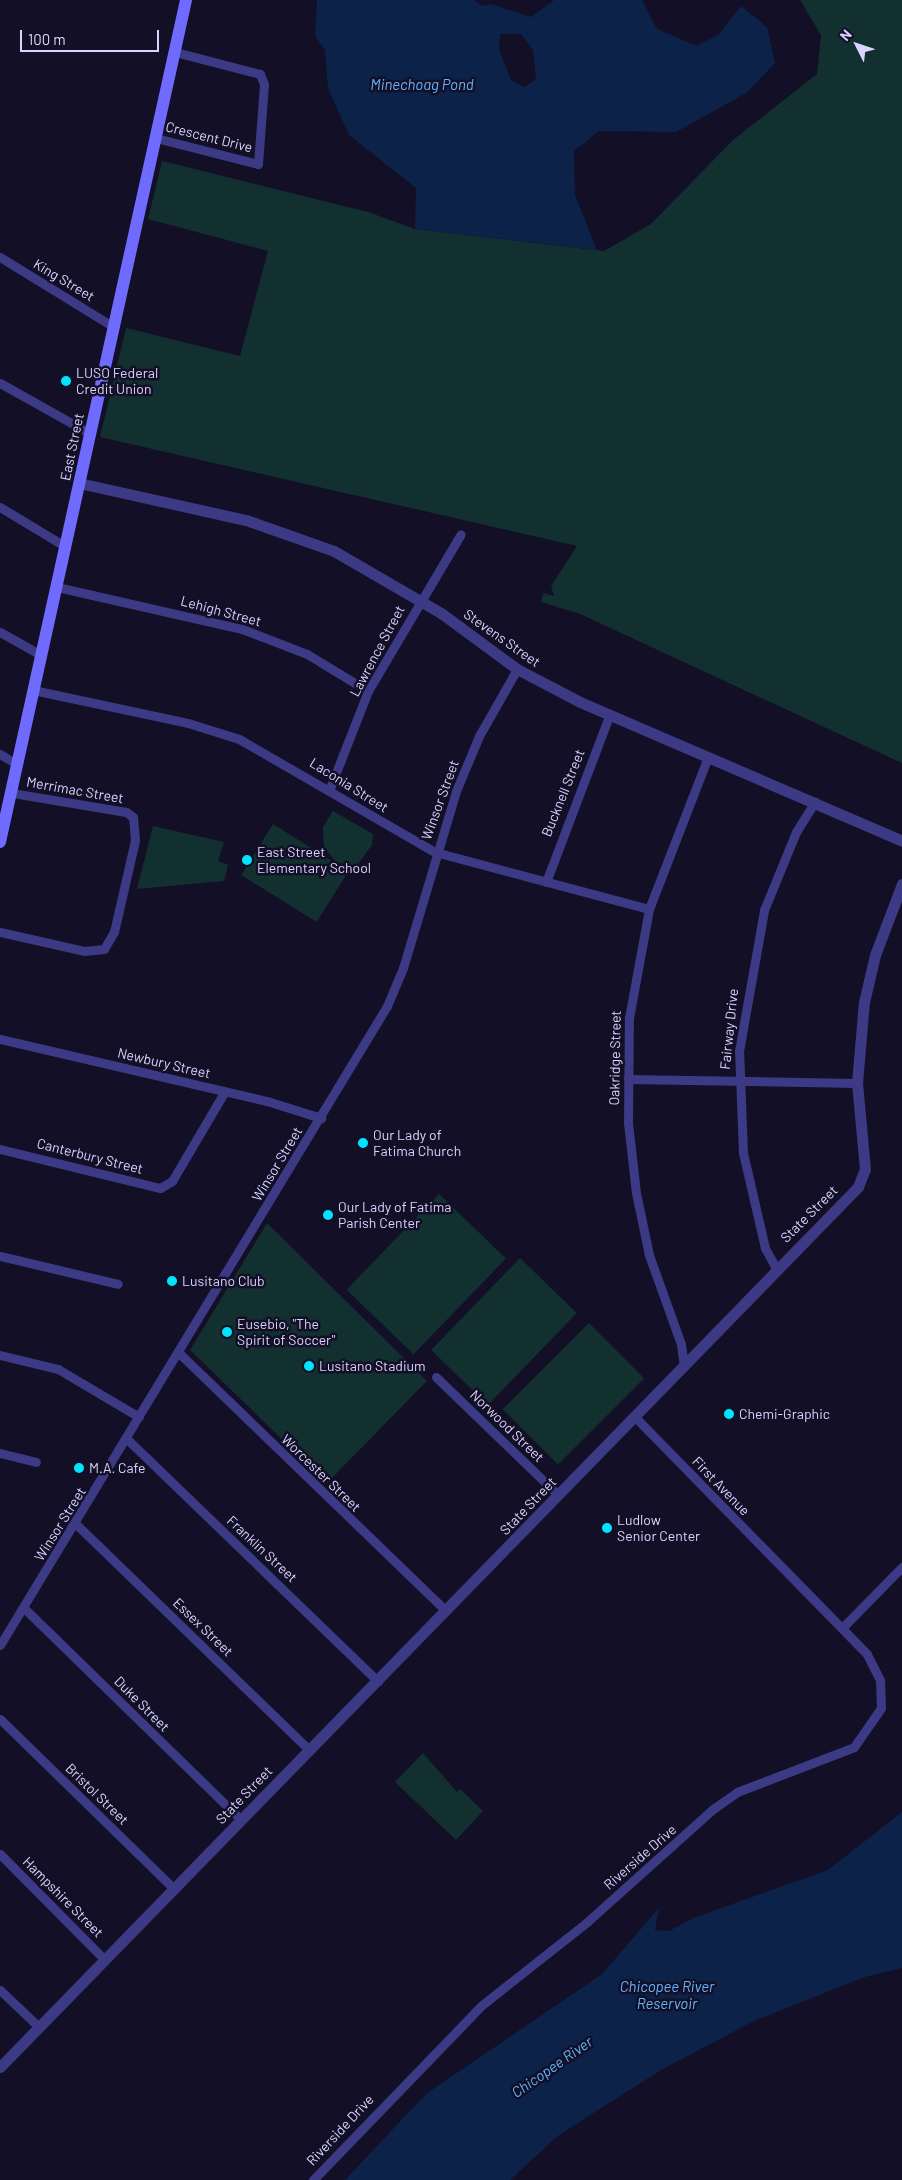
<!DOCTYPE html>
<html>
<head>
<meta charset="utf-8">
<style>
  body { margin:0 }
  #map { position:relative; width:902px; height:2180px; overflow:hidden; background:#130f26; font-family:Barlow,sans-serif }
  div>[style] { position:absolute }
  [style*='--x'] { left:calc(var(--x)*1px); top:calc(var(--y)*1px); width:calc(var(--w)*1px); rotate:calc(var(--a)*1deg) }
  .green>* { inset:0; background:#12302f; transform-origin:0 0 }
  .water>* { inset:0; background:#0c2248 }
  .minor>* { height:9px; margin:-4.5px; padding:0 4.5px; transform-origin:4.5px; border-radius:4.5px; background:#3d3a85 }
  .tertiary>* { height:11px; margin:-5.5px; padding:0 5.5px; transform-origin:5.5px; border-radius:5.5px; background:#3d3a85 }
  .secondary>* { height:12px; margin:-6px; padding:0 6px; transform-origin:6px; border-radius:6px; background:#6f6bff }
  .dots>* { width:14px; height:14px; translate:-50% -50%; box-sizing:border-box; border:2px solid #130f26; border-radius:50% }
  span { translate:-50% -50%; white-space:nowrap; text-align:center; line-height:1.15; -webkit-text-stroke:5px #130f26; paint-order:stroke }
  .street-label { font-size:14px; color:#d9d4ff }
  .poi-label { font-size:14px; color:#d9d4ff }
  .left { translate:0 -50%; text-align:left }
  .water-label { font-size:15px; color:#62b6ff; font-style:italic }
  .north { position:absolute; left:832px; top:20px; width:50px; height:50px; -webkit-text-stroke:4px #130f26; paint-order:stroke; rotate:311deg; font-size:14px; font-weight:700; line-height:20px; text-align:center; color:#d9d4ff }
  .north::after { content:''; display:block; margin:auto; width:18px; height:22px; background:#d9d4ff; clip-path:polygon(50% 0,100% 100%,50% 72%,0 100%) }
  .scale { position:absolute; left:20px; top:30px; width:139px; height:22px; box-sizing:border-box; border:2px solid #d9d4ff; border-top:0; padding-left:6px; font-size:15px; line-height:18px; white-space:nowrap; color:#d9d4ff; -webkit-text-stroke:4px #130f26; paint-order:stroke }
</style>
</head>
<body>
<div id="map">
  <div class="green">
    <div style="clip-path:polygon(800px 0,902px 0,902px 763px,580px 614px,541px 602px,543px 593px,554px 596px,551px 586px,577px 546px,100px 437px,126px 328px,240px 356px,268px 251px,148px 219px,162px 161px,368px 212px,415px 229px,604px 251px,651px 224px,733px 140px,817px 74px,821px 35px)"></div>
    <div style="clip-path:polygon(333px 811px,373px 834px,372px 845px,355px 868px,336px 862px,324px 847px,323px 827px)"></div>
    <div style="left:273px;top:824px;width:89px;height:60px;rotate:32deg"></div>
    <div style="clip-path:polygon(153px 826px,224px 842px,218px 861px,228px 865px,224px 881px,137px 889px)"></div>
    <div style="left:439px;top:1194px;width:93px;height:133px;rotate:44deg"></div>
    <div style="clip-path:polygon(267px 1223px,427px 1381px,327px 1483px,190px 1350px)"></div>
    <div style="left:520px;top:1258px;width:79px;height:128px;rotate:44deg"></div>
    <div style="left:589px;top:1323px;width:78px;height:122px;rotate:45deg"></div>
    <div style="clip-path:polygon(423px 1753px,457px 1792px,460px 1789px,483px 1811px,456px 1840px,395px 1782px)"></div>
  </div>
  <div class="water">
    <div style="clip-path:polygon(evenodd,317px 0,474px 0,482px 6px,491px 4px,531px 17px,554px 0,642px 0,657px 29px,697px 46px,719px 34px,741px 6px,767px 27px,775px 63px,746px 93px,676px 132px,599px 131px,574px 151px,575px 195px,597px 250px,415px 229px,416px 188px,349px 135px,328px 88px,325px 50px,315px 36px,317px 0,500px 34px,521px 34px,533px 50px,536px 79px,525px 87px,511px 80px,499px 49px,500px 34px)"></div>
    <div style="clip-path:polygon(902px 1812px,902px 1968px,865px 1977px,756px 2020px,661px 2070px,559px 2135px,510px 2180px,345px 2180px,426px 2094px,602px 1974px,659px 1908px,655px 1930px,669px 1931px,696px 1917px,828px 1870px)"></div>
  </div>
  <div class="minor">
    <div style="--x:156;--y:138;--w:105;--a:14.3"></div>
    <div style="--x:258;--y:164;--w:80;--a:-85.7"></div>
    <div style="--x:264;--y:84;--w:11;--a:-112"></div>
    <div style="--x:260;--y:74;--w:88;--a:-165.5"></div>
    <div style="--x:0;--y:257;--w:134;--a:31.6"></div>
    <div style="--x:0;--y:383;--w:102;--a:29.3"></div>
    <div style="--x:0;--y:507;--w:77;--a:31.2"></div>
    <div style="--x:57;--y:587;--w:190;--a:12.8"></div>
    <div style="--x:242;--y:629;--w:70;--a:21"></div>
    <div style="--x:307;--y:654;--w:71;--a:31.2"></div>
    <div style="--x:0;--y:632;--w:47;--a:29.3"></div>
    <div style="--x:33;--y:690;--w:158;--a:12"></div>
    <div style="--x:188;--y:723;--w:53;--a:17.4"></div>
    <div style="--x:239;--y:739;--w:226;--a:30"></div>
    <div style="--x:435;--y:852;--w:221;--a:14.9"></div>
    <div style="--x:0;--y:754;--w:21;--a:31"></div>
    <div style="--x:330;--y:788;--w:104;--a:-68.6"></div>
    <div style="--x:368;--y:691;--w:182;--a:-59.4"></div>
    <div style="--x:546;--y:882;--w:178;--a:-69.2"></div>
    <div style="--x:0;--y:932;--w:86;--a:12.7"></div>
    <div style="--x:84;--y:951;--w:20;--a:-6"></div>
    <div style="--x:104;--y:949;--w:20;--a:-60"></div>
    <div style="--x:114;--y:932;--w:94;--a:-77.1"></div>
    <div style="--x:135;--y:840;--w:23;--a:-95"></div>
    <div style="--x:133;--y:817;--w:9;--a:-144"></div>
    <div style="--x:126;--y:812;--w:116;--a:-170.5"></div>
    <div style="--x:0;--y:1039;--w:274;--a:13.1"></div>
    <div style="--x:267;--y:1101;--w:57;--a:17.5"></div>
    <div style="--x:628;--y:1079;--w:229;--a:1"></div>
    <div style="--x:0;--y:1149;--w:165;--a:13.7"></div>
    <div style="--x:160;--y:1188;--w:14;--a:-30"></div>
    <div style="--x:172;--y:1181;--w:104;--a:-59.5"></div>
    <div style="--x:0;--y:1256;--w:121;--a:13.3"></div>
    <div style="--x:776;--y:1268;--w:23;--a:-119"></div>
    <div style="--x:765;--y:1248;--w:98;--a:-103"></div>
    <div style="--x:743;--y:1153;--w:102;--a:-92.2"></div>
    <div style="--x:739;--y:1051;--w:143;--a:-79.9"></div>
    <div style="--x:764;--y:910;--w:84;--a:-67.7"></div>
    <div style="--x:796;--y:832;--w:36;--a:-58"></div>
    <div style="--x:179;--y:1353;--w:371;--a:44"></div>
    <div style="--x:0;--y:1355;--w:60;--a:13.6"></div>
    <div style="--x:58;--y:1369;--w:94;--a:30.7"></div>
    <div style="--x:684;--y:1366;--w:22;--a:-98"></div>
    <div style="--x:681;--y:1344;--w:95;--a:-109.8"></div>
    <div style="--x:649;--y:1255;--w:63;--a:-101.8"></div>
    <div style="--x:636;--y:1193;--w:70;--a:-96.5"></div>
    <div style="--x:628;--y:1123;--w:105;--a:-89.5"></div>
    <div style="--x:629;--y:1018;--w:111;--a:-79.6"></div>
    <div style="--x:649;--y:909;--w:163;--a:-68.8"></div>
    <div style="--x:436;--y:1377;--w:170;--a:44"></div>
    <div style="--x:127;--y:1439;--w:349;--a:44"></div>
    <div style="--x:0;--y:1453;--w:37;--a:14"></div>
    <div style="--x:77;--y:1525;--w:323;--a:44.1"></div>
    <div style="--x:24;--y:1608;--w:303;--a:44.3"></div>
    <div style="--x:842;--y:1628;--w:86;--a:-45.5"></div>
    <div style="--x:0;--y:1645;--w:747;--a:-58.8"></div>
    <div style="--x:387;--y:1006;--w:41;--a:-67.2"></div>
    <div style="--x:403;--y:968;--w:185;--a:-73.3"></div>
    <div style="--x:456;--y:791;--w:60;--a:-67.3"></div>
    <div style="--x:479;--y:736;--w:77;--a:-60.4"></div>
    <div style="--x:0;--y:1719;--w:243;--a:44.3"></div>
    <div style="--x:0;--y:1854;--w:149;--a:45.3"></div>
    <div style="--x:0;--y:1990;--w:54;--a:43.5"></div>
    <div style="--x:313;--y:2180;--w:243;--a:-46"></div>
    <div style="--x:482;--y:2005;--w:134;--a:-38.3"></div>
    <div style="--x:587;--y:1922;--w:169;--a:-41.9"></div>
    <div style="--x:713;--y:1809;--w:29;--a:-35"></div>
    <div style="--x:737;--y:1792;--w:125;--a:-21"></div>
    <div style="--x:854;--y:1747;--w:47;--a:-55.3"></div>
    <div style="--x:881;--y:1708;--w:28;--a:-92"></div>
    <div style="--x:880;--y:1680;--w:29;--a:-117"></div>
    <div style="--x:867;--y:1654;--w:330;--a:-134.4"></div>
  </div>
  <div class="tertiary">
    <div style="--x:79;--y:483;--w:171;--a:12.5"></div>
    <div style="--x:246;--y:520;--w:93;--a:19.4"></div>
    <div style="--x:334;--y:551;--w:124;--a:30.1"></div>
    <div style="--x:441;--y:613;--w:94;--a:36.4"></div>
    <div style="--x:517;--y:669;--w:71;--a:27.6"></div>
    <div style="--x:580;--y:702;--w:351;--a:23.3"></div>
    <div style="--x:0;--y:2067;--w:1229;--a:-45.73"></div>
    <div style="--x:858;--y:1187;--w:19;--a:-69"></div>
    <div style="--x:865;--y:1169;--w:86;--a:-95.3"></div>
    <div style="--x:857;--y:1083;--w:81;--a:-85.1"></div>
    <div style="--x:864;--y:1002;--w:48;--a:-76.8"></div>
    <div style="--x:875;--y:955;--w:76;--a:-69.2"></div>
  </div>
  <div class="secondary">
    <div style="--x:0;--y:842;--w:862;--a:-77.54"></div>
  </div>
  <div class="dots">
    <div style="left:66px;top:381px;background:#00e5ff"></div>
    <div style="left:247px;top:860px;background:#00e5ff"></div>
    <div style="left:363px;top:1143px;background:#00e5ff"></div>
    <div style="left:328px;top:1215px;background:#00e5ff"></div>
    <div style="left:172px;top:1281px;background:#00e5ff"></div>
    <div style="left:227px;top:1332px;background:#00e5ff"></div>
    <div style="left:309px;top:1366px;background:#00e5ff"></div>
    <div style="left:729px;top:1414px;background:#00e5ff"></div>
    <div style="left:79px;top:1468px;background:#00e5ff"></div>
    <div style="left:607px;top:1528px;background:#00e5ff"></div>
  </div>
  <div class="street-label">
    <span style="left:209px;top:137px;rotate:14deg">Crescent Drive</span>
    <span style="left:64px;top:280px;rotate:31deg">King Street</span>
    <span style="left:72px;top:447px;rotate:-78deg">East Street</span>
    <span style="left:221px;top:611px;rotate:15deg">Lehigh Street</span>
    <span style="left:502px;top:638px;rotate:35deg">Stevens Street</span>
    <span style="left:377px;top:651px;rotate:-62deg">Lawrence Street</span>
    <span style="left:349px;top:785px;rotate:32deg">Laconia Street</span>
    <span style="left:75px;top:790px;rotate:10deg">Merrimac Street</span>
    <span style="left:563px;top:793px;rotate:-68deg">Bucknell Street</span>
    <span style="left:440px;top:800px;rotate:-70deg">Winsor Street</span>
    <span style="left:729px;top:1029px;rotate:-84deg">Fairway Drive</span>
    <span style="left:615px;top:1058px;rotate:-89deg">Oakridge Street</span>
    <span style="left:164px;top:1063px;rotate:13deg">Newbury Street</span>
    <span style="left:90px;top:1156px;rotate:14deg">Canterbury Street</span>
    <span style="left:277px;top:1164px;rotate:-59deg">Winsor Street</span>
    <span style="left:809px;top:1214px;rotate:-45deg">State Street</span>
    <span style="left:507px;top:1426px;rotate:44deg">Norwood Street</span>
    <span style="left:321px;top:1473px;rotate:44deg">Worcester Street</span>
    <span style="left:721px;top:1486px;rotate:46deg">First Avenue</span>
    <span style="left:528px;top:1506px;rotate:-46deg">State Street</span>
    <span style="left:60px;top:1524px;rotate:-58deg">Winsor Street</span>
    <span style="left:262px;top:1549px;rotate:43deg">Franklin Street</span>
    <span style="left:203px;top:1627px;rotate:44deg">Essex Street</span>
    <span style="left:142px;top:1704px;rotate:45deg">Duke Street</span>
    <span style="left:97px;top:1794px;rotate:44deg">Bristol Street</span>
    <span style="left:244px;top:1795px;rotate:-46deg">State Street</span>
    <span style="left:640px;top:1857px;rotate:-41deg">Riverside Drive</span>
    <span style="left:63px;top:1897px;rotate:45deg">Hampshire Street</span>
    <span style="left:340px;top:2130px;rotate:-47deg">Riverside Drive</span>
  </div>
  <div class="poi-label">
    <span class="left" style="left:76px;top:381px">LUSO Federal<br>Credit Union</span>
    <span class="left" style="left:257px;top:860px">East Street<br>Elementary School</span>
    <span class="left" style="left:373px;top:1143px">Our Lady of<br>Fatima Church</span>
    <span class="left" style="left:338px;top:1215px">Our Lady of Fatima<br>Parish Center</span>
    <span class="left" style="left:182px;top:1281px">Lusitano Club</span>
    <span class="left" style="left:237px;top:1332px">Eusebio, "The<br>Spirit of Soccer"</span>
    <span class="left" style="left:319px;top:1366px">Lusitano Stadium</span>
    <span class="left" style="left:739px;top:1414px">Chemi-Graphic</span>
    <span class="left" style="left:89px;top:1468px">M.A. Cafe</span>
    <span class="left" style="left:617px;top:1528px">Ludlow<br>Senior Center</span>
  </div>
  <div class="water-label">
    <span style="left:422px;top:85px">Minechoag Pond</span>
    <span style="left:667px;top:1995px">Chicopee River<br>Reservoir</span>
    <span style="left:552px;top:2067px;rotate:-35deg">Chicopee River</span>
  </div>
  <div class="north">N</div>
  <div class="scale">100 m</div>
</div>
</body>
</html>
